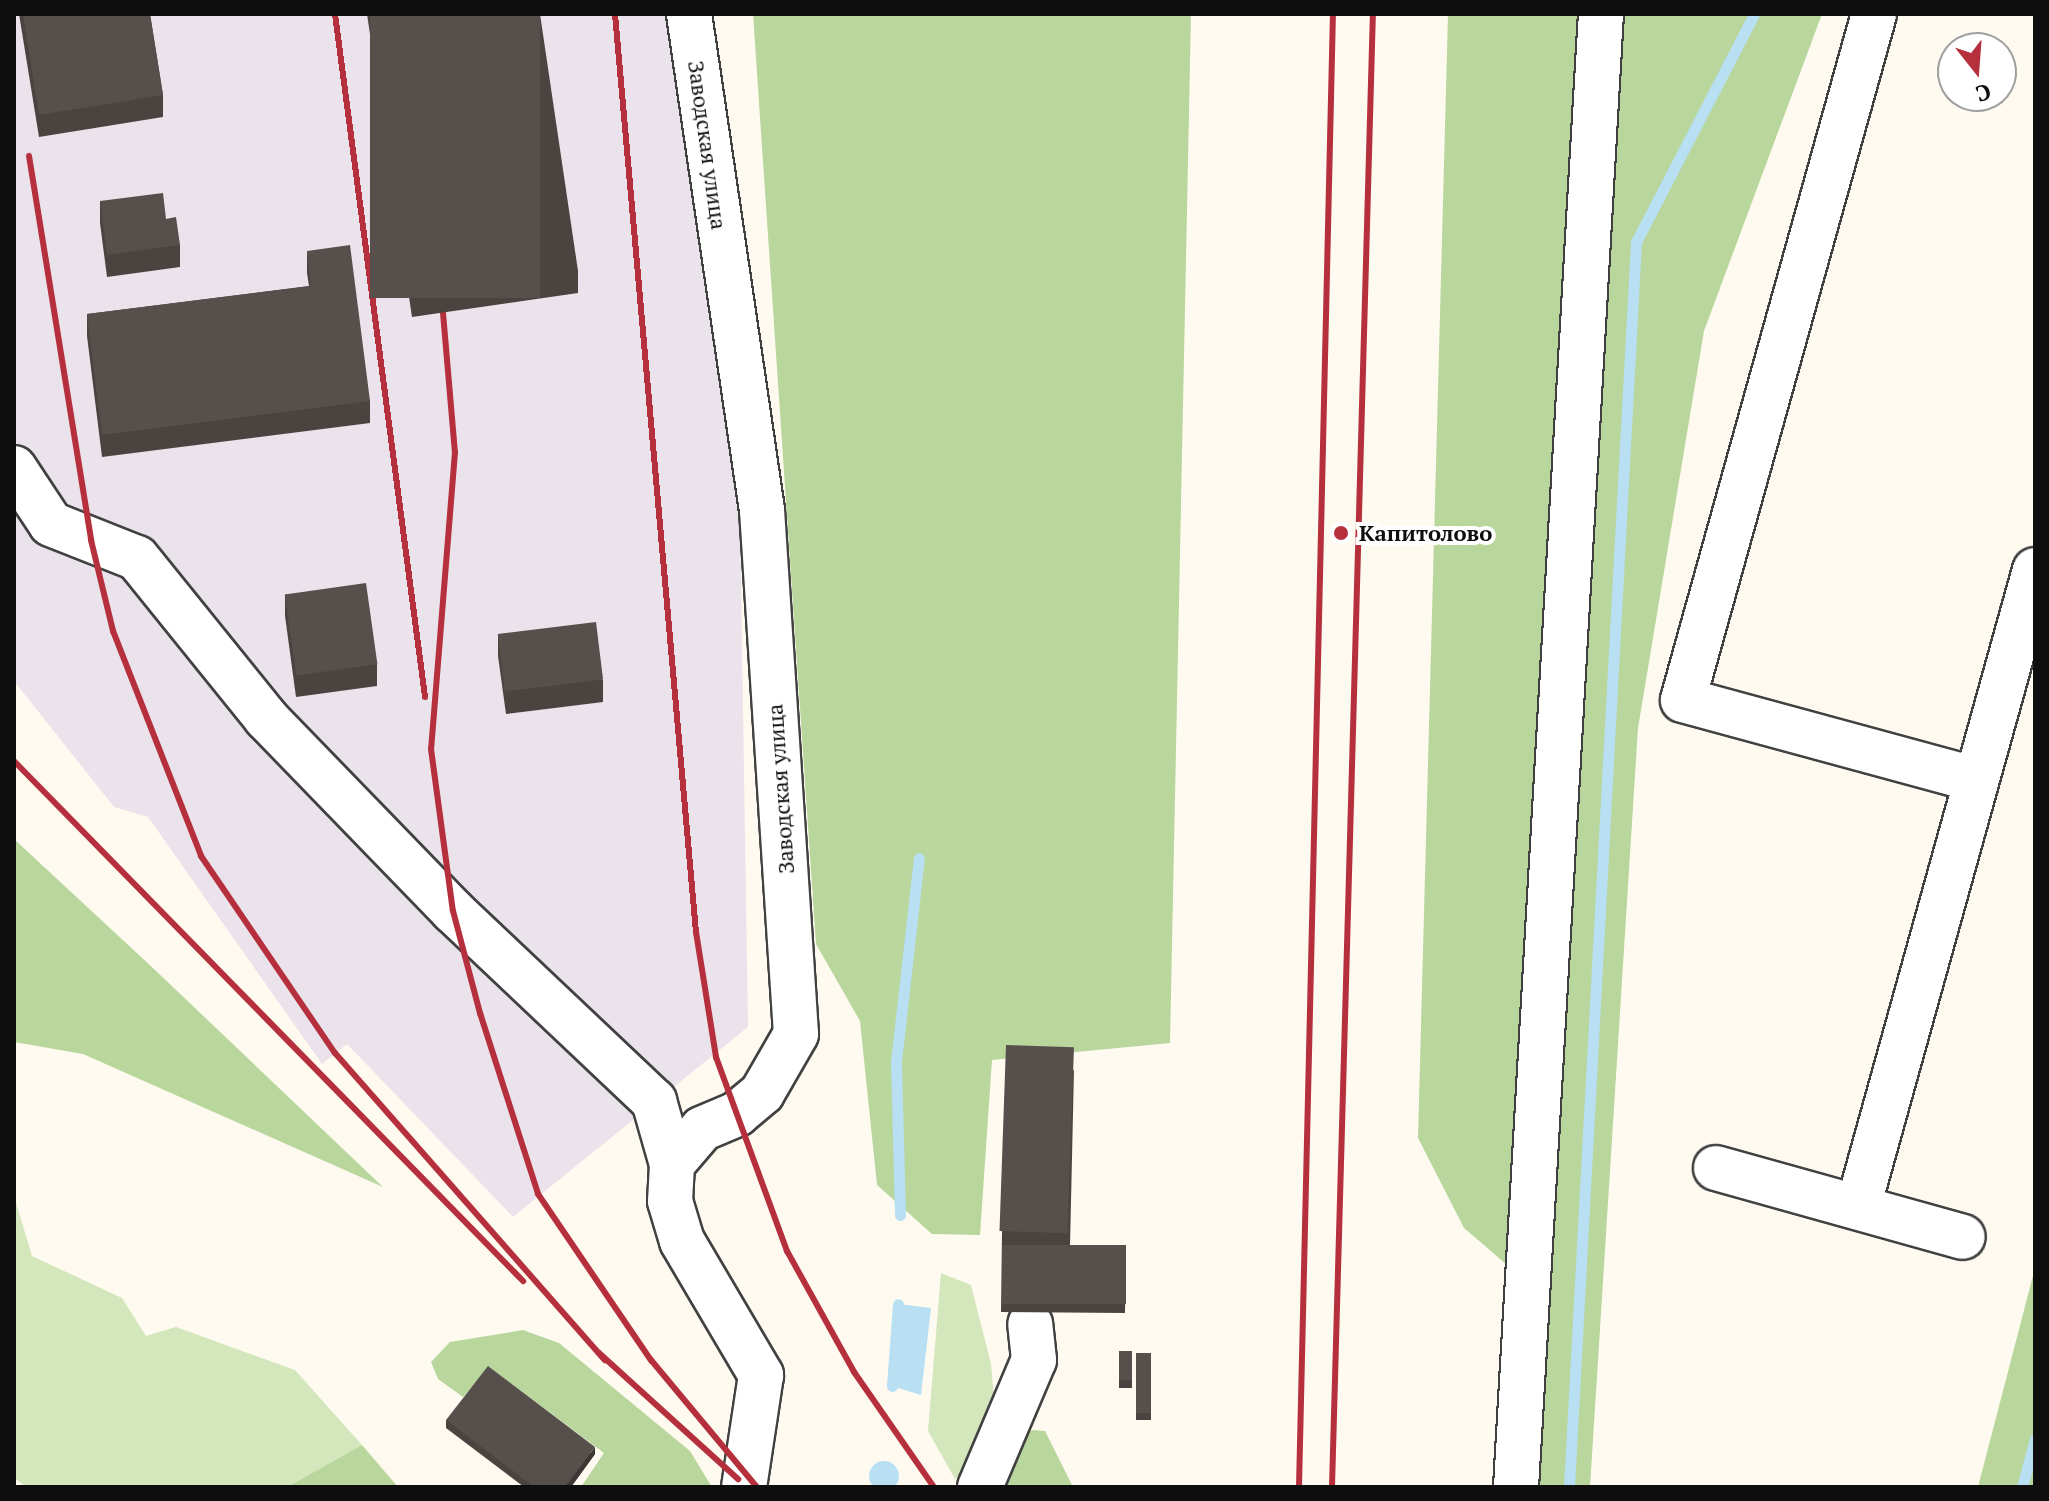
<!DOCTYPE html>
<html>
<head>
<meta charset="utf-8">
<style>
  body { margin:0 }
  #map { position:relative; width:2049px; height:1501px; overflow:hidden; background:#fefaf0; font-family:"PT Serif",serif }
  div>[style] { position:absolute }
  [style*='--x'] { left:calc(var(--x)*1px); top:calc(var(--y)*1px); width:calc(var(--w)*1px); rotate:calc(var(--a)*1deg) }
  .industrial>* { inset:0; background:#eae3ec }
  .green>* { inset:0; background:#d4e6bb }
  .forest>* { inset:0; background:#b9d69c }
  .water>* { inset:0; background:#b8dff2 }
  .round { border-radius:50% }
  .stream>* { height:11px; margin:-5.5px; padding:0 5.5px; transform-origin:5.5px; border-radius:5.5px; background:#b8dff2 }
  .roads { filter:drop-shadow(2px 0 #414141) drop-shadow(-2px 0 #414141) drop-shadow(0 2px #414141) drop-shadow(0 -2px #414141) }
  .minor>* { height:44px; margin:-22px; padding:0 22px; transform-origin:22px; border-radius:22px; background:#fff }
  .rail>* { height:6px; margin:-3px; padding:0 3px; transform-origin:3px; border-radius:3px; background:#b52f3c }
  .wall>* { inset:0; background:#4a4440; transform-origin:0 0 }
  .shaded-wall>* { inset:0; background:#3c3734 }
  .building>* { inset:0; background:#564f4b; transform-origin:0 0 }
  .dots>* { width:22px; height:22px; translate:-50% -50%; box-sizing:border-box; border:4px solid #fff; border-radius:50% }
  span { translate:-50% -50%; white-space:nowrap; text-align:center; line-height:1.15; -webkit-text-stroke:8px #fff; paint-order:stroke }
  .street-label { font-size:22px; color:#0e0e0e }
  .poi-label { font-size:22px; color:#0e0e0e; font-weight:700 }
  .left { translate:0 -50%; text-align:left }
  .frame { position:absolute; inset:0; border:16px solid #0e0e0e; pointer-events:none }
  .north { position:absolute; left:1937px; top:32px; width:80px; height:80px; box-sizing:border-box; background:#fff; border:2px solid #9f9f9f; border-radius:50%; rotate:163deg; font-size:22px; font-weight:700; line-height:32px; text-align:center; color:#0e0e0e }
  .north::after { content:''; display:block; margin:auto; width:28px; height:36px; background:#b52f3c; clip-path:polygon(50% 0,100% 100%,50% 72%,0 100%) }
</style>
</head>
<body>
<div id="map">
  <div class="industrial">
    <div style="clip-path:polygon(14px 14px,665px 14px,740px 514px,748px 1027px,513px 1217px,347px 1044px,322px 1064px,148px 817px,114px 807px,14px 681px)"></div>
  </div>
  <div class="green">
    <div style="clip-path:polygon(14px 1196px,32px 1256px,122px 1298px,146px 1336px,176px 1327px,295px 1370px,362px 1445px,287px 1487px,27px 1487px,14px 1478px)"></div>
    <div style="clip-path:polygon(941px 1273px,971px 1285px,991px 1364px,996px 1421px,977px 1464px,955px 1479px,928px 1431px)"></div>
  </div>
  <div class="forest">
    <div style="clip-path:polygon(753px 14px,1191px 14px,1170px 1043px,992px 1060px,980px 1235px,932px 1234px,877px 1185px,860px 1021px,816px 944px)"></div>
    <div style="clip-path:polygon(1448px 14px,1822px 14px,1704px 331px,1638px 728px,1590px 1487px,1512px 1487px,1506px 1264px,1464px 1228px,1418px 1138px)"></div>
    <div style="clip-path:polygon(14px 839px,154px 969px,383px 1187px,83px 1054px,14px 1042px)"></div>
    <div style="clip-path:polygon(2035px 1268px,2035px 1487px,1979px 1487px,1979px 1483px)"></div>
    <div style="clip-path:polygon(523px 1330px,559px 1343px,690px 1451px,712px 1487px,581px 1487px,604px 1453px,489px 1367px,463px 1397px,438px 1379px,431px 1362px,450px 1342px)"></div>
    <div style="clip-path:polygon(1033px 1430px,1045px 1431px,1073px 1487px,995px 1487px,1014px 1438px)"></div>
    <div style="clip-path:polygon(362px 1445px,398px 1487px,287px 1487px)"></div>
  </div>
  <div class="water">
    <div style="clip-path:polygon(898px 1304px,931px 1308px,921px 1395px,892px 1386px)"></div>
    <div class="round" style="left:869px;top:1461px;width:30px;height:30px"></div>
  </div>
  <div class="stream">
    <div style="--x:900;--y:1215;--w:153;--a:-91.5"></div>
    <div style="--x:896;--y:1062;--w:205;--a:-83.6"></div>
    <div style="--x:892;--y:1386;--w:82;--a:-85.8"></div>
    <div style="--x:1569;--y:1487;--w:1247;--a:-86.92"></div>
    <div style="--x:1636;--y:242;--w:257;--a:-62.6"></div>
    <div style="--x:2022;--y:1487;--w:50;--a:-74.8"></div>
  </div>
  <div class="roads">
    <div class="minor">
      <div style="--x:689;--y:14;--w:501;--a:81.63"></div>
      <div style="--x:762;--y:510;--w:525;--a:86.29"></div>
      <div style="--x:796;--y:1034;--w:68;--a:120"></div>
      <div style="--x:762;--y:1093;--w:33;--a:140"></div>
      <div style="--x:737;--y:1114;--w:38;--a:157"></div>
      <div style="--x:702;--y:1129;--w:46;--a:130.6"></div>
      <div style="--x:672;--y:1164;--w:37;--a:93"></div>
      <div style="--x:670;--y:1201;--w:42;--a:73.3"></div>
      <div style="--x:682;--y:1241;--w:156;--a:59.5"></div>
      <div style="--x:761;--y:1375;--w:113;--a:98.6"></div>
      <div style="--x:1874;--y:14;--w:712;--a:105.56"></div>
      <div style="--x:1683;--y:700;--w:301;--a:15.2"></div>
      <div style="--x:14;--y:468;--w:67;--a:56.5"></div>
      <div style="--x:51;--y:524;--w:92;--a:21.6"></div>
      <div style="--x:137;--y:558;--w:206;--a:51.1"></div>
      <div style="--x:266;--y:718;--w:269;--a:45.9"></div>
      <div style="--x:453;--y:911;--w:277;--a:43.4"></div>
      <div style="--x:654;--y:1101;--w:66;--a:74.1"></div>
      <div style="--x:1716;--y:1168;--w:256;--a:15.6"></div>
      <div style="--x:1858;--y:1207;--w:661;--a:-74.47"></div>
      <div style="--x:980;--y:1487;--w:138;--a:-67"></div>
      <div style="--x:1034;--y:1360;--w:36;--a:-96"></div>
      <div style="--x:1516;--y:1487;--w:1475;--a:-86.7"></div>
    </div>
  </div>
  <div class="rail">
    <div style="--x:335;--y:14;--w:689;--a:82.49"></div>
    <div style="--x:615;--y:14;--w:922;--a:84.96"></div>
    <div style="--x:696;--y:932;--w:127;--a:80.9"></div>
    <div style="--x:716;--y:1057;--w:207;--a:69.9"></div>
    <div style="--x:787;--y:1251;--w:138;--a:61"></div>
    <div style="--x:854;--y:1372;--w:140;--a:55.2"></div>
    <div style="--x:29;--y:156;--w:389;--a:80.8"></div>
    <div style="--x:91;--y:540;--w:94;--a:76.4"></div>
    <div style="--x:113;--y:631;--w:242;--a:68.6"></div>
    <div style="--x:201;--y:856;--w:238;--a:55.8"></div>
    <div style="--x:335;--y:1053;--w:409;--a:48.7"></div>
    <div style="--x:443;--y:313;--w:140;--a:85.1"></div>
    <div style="--x:455;--y:452;--w:298;--a:94.6"></div>
    <div style="--x:431;--y:749;--w:163;--a:82.3"></div>
    <div style="--x:453;--y:911;--w:106;--a:75.2"></div>
    <div style="--x:480;--y:1013;--w:190;--a:72.2"></div>
    <div style="--x:538;--y:1194;--w:201;--a:55.8"></div>
    <div style="--x:651;--y:1360;--w:165;--a:50.2"></div>
    <div style="--x:14;--y:761;--w:728;--a:45.61"></div>
    <div style="--x:599;--y:1353;--w:188;--a:42.2"></div>
    <div style="--x:1299;--y:1487;--w:1473;--a:-88.68"></div>
    <div style="--x:1332;--y:1487;--w:1474;--a:-88.41"></div>
  </div>
  <div class="wall">
    <div style="clip-path:polygon(19px 14px,150px 14px,163px 95px,163px 117px,39px 137px)"></div>
    <div style="clip-path:polygon(367px 14px,540px 14px,578px 271px,578px 293px,412px 317px)"></div>
    <div style="clip-path:polygon(100px 201px,166px 219px,180px 245px,180px 267px,107px 277px,100px 223px)"></div>
    <div style="clip-path:polygon(307px 251px,370px 401px,370px 423px,102px 457px,87px 336px,87px 314px,309px 286px,307px 273px)"></div>
    <div style="clip-path:polygon(285px 594px,377px 664px,377px 686px,296px 697px,285px 616px)"></div>
    <div style="clip-path:polygon(498px 634px,603px 680px,603px 702px,506px 714px,498px 656px)"></div>
    <div style="clip-path:polygon(1074px 1069px,1070px 1246px,1126px 1246px,1125px 1313px,1001px 1312px,1002px 1231px)"></div>
    <div style="left:1119px;top:1351px;width:13px;height:37px"></div>
    <div style="left:1136px;top:1353px;width:15px;height:67px"></div>
    <div style="clip-path:polygon(446px 1420px,595px 1454px,571px 1487px,524px 1487px,446px 1428px)"></div>
  </div>
  <div class="shaded-wall">
    <div style="clip-path:polygon(595px 1447px,595px 1454px,571px 1487px,565px 1487px)"></div>
  </div>
  <div class="building">
    <div style="clip-path:polygon(23px 14px,150px 14px,163px 95px,39px 115px)"></div>
    <div style="left:370px;top:14px;width:170px;height:284px"></div>
    <div style="clip-path:polygon(163px 193px,166px 219px,176px 217px,180px 245px,107px 255px,100px 201px)"></div>
    <div style="clip-path:polygon(350px 245px,370px 401px,102px 435px,87px 314px,311px 286px,307px 251px)"></div>
    <div style="left:366px;top:583px;width:82px;height:82px;rotate:82deg"></div>
    <div style="left:596px;top:622px;width:58px;height:99px;rotate:83deg"></div>
    <div style="left:1006px;top:1045px;width:68px;height:186px;rotate:2deg"></div>
    <div style="left:1002px;top:1245px;width:124px;height:59px"></div>
    <div style="left:1119px;top:1351px;width:13px;height:29px"></div>
    <div style="left:1136px;top:1353px;width:15px;height:60px"></div>
    <div style="clip-path:polygon(488px 1366px,595px 1447px,565px 1487px,534px 1487px,446px 1420px)"></div>
  </div>
  <div class="dots">
    <div style="left:1341px;top:533px;background:#b52f3c"></div>
  </div>
  <div class="street-label">
    <span style="left:708px;top:145px;rotate:82deg">Заводская улица</span>
    <span style="left:780px;top:789px;rotate:-94deg">Заводская улица</span>
  </div>
  <div class="poi-label">
    <span class="left" style="left:1359px;top:533px">Капитолово</span>
  </div>
  <div class="frame"></div>
  <div class="north">С</div>
</div>
</body>
</html>
